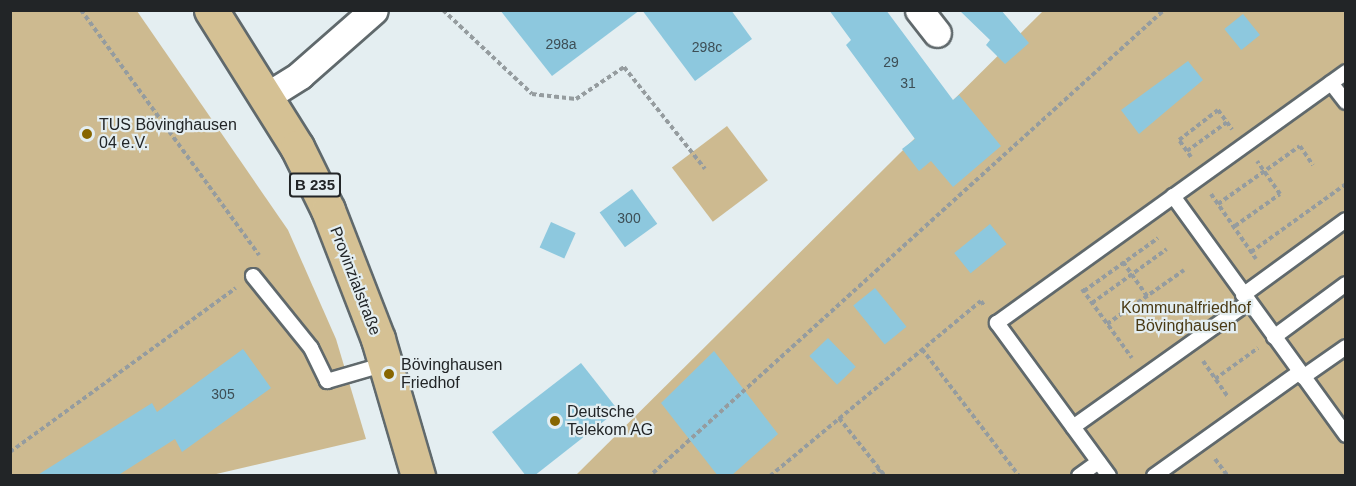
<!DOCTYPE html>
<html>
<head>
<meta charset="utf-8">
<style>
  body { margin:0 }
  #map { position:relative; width:1356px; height:486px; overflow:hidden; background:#e4eef1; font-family:Helvetica,sans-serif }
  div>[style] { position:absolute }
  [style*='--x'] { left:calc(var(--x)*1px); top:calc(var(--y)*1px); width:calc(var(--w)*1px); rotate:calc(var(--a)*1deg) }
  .green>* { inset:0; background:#cdba90; transform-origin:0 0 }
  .building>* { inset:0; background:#8dc8de; transform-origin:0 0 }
  .path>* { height:4px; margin-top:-2px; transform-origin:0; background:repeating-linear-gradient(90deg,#959c9f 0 4.5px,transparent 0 7.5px) }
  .roads { filter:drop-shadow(2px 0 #60696c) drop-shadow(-2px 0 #60696c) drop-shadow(0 2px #60696c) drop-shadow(0 -2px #60696c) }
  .service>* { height:14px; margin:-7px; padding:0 7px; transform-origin:7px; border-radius:7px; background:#fff }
  .minor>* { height:27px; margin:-13.5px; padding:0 13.5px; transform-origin:13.5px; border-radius:13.5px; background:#fff }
  .primary>* { height:33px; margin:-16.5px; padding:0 16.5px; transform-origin:16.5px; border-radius:16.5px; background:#d5c194 }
  .dots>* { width:16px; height:16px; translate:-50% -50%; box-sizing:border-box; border:3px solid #e4eef1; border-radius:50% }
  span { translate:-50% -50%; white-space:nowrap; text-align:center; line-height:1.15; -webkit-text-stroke:4.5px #e4eef1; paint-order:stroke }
  .number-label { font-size:14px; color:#3d4e55 }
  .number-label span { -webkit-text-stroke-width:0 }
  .shield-label span { padding:2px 4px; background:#e4eef1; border:2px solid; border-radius:4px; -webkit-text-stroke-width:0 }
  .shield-label { font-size:15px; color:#222527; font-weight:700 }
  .poi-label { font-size:16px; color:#222527 }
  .left { translate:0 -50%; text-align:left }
  .street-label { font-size:16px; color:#222527 }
  .park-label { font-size:16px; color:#4a3a14 }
  .frame { position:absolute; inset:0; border:12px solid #222527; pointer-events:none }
</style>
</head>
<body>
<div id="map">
  <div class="green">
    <div style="clip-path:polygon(10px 11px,137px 11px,288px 230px,336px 339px,366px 439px,212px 475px,11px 475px)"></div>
    <div style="clip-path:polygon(1043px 11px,1345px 11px,1345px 475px,575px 476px)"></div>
    <div style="left:727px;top:126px;width:68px;height:69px;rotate:53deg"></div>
  </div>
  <div class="building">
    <div style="clip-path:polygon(500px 10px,640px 10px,552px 76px)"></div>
    <div style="clip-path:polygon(642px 10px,731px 10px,752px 39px,695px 81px)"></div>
    <div style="clip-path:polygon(829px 10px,886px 10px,953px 100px,959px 95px,1001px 146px,953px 187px,931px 161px,919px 171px,902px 149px,915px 139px,846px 45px,851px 40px)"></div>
    <div style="clip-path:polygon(959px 10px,1001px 10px,1029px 43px,1005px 64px,986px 45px,990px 40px)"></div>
    <div style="left:1243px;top:14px;width:27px;height:24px;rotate:51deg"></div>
    <div style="clip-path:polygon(1188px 61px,1203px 80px,1139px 134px,1121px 110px)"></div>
    <div style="left:632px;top:189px;width:43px;height:40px;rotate:54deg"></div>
    <div style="left:551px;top:222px;width:27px;height:28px;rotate:24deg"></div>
    <div style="left:990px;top:224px;width:26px;height:46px;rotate:51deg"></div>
    <div style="left:875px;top:288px;width:50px;height:28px;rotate:51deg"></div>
    <div style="left:828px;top:338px;width:40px;height:26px;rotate:46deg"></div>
    <div style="clip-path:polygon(243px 349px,271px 388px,182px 452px,175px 439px,117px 476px,36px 476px,152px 403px,157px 412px)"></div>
    <div style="clip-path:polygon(714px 351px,778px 434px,731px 476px,718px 476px,661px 403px)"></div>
    <div style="clip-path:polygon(581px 363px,618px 410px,534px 476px,526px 476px,492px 432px)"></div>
  </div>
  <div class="path">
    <div style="--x:81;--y:10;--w:303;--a:54"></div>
    <div style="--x:443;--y:10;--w:122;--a:43.3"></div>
    <div style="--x:532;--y:94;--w:44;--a:6.5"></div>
    <div style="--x:576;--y:99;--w:58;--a:-33.7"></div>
    <div style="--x:624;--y:67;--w:130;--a:51.5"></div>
    <div style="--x:1187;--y:151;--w:49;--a:-35.9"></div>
    <div style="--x:1191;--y:157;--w:21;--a:-125"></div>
    <div style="--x:1179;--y:140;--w:49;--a:-37.6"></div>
    <div style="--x:1218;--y:110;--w:24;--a:54"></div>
    <div style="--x:1211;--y:194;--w:79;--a:55.3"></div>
    <div style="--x:1218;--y:204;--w:100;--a:-35.3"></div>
    <div style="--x:1300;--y:146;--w:23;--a:56"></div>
    <div style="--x:1235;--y:226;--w:55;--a:-35.4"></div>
    <div style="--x:1280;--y:194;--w:40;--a:-124.9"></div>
    <div style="--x:1251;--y:252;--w:117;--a:-35.6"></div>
    <div style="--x:1123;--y:262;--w:42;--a:54.8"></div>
    <div style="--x:1082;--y:289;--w:85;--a:54.1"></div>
    <div style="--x:1084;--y:291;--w:91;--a:-35.6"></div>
    <div style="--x:1092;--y:303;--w:92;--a:-35.8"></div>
    <div style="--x:1107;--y:324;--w:94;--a:-35"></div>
    <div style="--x:922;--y:349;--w:160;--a:52.6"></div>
    <div style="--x:1203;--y:361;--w:44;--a:55.2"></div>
    <div style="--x:1215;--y:379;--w:53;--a:-35.8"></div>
    <div style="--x:839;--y:418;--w:74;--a:51.6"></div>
    <div style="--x:10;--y:452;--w:279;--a:-36"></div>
    <div style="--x:1215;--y:459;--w:21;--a:53"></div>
    <div style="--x:653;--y:473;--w:690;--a:-42.18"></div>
    <div style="--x:770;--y:476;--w:274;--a:-39.7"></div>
    <div style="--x:981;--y:301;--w:7;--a:56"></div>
    <div style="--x:872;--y:476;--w:11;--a:-41"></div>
  </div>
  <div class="roads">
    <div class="service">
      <div style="--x:1331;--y:83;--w:24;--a:52"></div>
      <div style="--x:1173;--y:196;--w:295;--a:54.1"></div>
      <div style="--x:253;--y:276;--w:92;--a:51.1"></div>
      <div style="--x:311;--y:348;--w:37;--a:64"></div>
      <div style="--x:327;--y:381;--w:61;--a:-16.1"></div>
      <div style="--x:1243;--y:295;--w:127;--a:-36.1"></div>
      <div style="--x:1274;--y:337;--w:89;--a:-36.4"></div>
      <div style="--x:1303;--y:377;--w:52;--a:-34.9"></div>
      <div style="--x:1073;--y:427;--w:216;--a:-35.4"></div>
      <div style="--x:1079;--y:476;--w:24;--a:-36"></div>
      <div style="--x:1109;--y:476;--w:190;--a:-126.2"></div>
      <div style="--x:997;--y:323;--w:430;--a:-35.7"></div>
      <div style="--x:1154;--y:476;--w:179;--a:-35.5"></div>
    </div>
    <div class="minor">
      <div style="--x:919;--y:10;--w:29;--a:52"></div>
      <div style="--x:267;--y:96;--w:39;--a:-32"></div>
      <div style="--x:300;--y:75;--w:98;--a:-41.3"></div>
    </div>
    <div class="primary">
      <div style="--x:211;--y:10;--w:162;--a:57.9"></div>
      <div style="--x:297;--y:147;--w:70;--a:63.8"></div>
      <div style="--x:328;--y:210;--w:138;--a:68.8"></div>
      <div style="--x:378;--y:339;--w:143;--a:73.7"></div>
    </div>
  </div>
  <div class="dots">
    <div style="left:87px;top:134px;background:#876601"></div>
    <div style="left:389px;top:374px;background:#876601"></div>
    <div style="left:555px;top:421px;background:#876601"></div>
  </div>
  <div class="number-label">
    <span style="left:561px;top:44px">298a</span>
    <span style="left:707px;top:47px">298c</span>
    <span style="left:891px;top:62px">29</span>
    <span style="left:908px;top:83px">31</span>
    <span style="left:629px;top:218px">300</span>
    <span style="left:223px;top:394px">305</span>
  </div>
  <div class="shield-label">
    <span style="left:315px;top:185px">B 235</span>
  </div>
  <div class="poi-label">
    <span class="left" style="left:99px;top:134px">TUS Bövinghausen<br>04 e.V.</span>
    <span class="left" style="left:401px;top:374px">Bövinghausen<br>Friedhof</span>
    <span class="left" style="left:567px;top:421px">Deutsche<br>Telekom AG</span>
  </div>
  <div class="street-label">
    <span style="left:355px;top:281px;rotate:69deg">Provinzialstraße</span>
  </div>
  <div class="park-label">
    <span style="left:1186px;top:317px">Kommunalfriedhof<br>Bövinghausen</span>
  </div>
  <div class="frame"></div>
</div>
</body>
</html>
